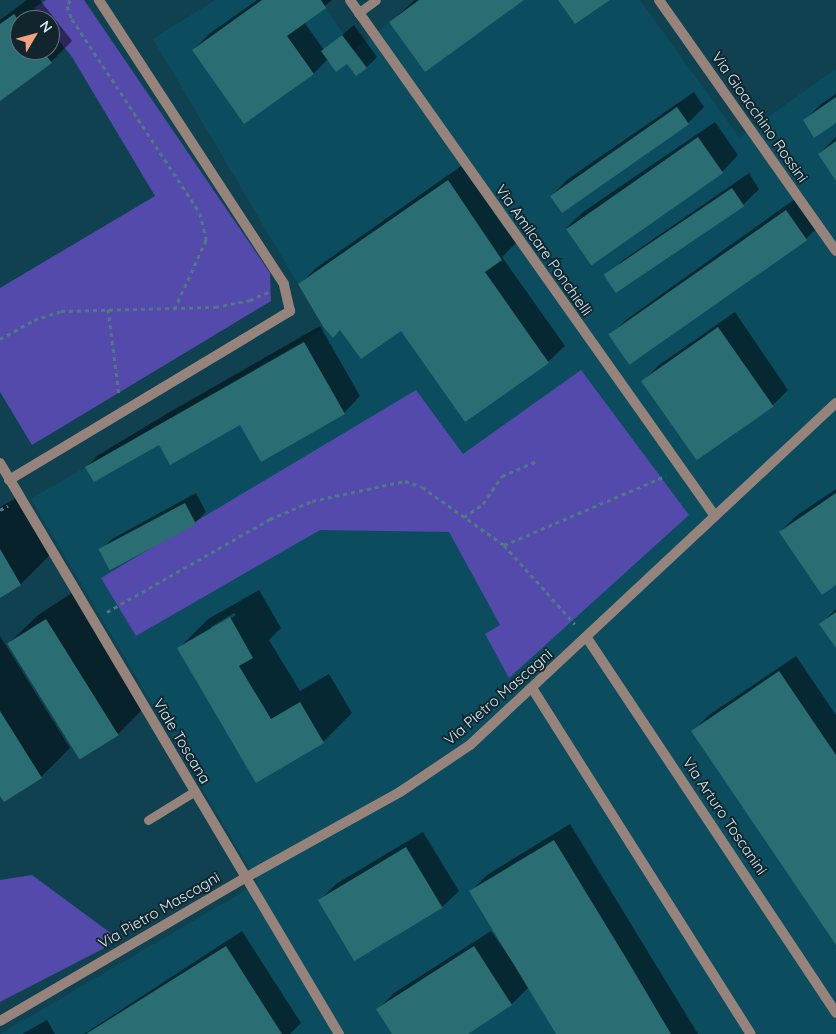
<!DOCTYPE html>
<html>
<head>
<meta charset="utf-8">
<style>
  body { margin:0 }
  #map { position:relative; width:836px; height:1034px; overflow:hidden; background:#104151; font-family:Quicksand,sans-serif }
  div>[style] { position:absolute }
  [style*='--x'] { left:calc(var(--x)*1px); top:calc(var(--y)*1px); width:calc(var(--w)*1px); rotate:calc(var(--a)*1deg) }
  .built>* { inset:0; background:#0b4c5f }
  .green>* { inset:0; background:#534aab }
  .shadow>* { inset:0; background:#0007 }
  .building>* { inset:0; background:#2a6e73; transform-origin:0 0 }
  .path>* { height:3px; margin-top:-1.5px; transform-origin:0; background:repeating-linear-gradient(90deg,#507987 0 4px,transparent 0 8px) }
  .lane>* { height:9px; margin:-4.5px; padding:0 4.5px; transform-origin:4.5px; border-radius:4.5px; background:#96847c }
  .street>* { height:10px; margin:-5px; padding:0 5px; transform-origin:5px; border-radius:5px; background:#96847c }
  span { translate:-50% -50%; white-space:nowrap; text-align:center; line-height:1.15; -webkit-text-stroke:4px #12252c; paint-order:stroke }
  .street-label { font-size:15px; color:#d3ebf5 }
  .north { position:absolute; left:10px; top:10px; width:50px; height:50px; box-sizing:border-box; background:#12252c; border:1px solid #5f747c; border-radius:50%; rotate:53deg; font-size:14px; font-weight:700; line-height:20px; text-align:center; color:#d3ebf5 }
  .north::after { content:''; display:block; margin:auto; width:18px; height:22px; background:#f2a07f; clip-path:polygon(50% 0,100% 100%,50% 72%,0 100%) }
</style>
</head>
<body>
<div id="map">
  <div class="built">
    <div style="clip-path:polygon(215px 0,321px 0,354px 50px,419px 0,640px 0,739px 137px,836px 69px,836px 1034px,0 1034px,258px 883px,31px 499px,324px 328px,153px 39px)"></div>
  </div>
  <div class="green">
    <div style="clip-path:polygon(46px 0,84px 0,270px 273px,271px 301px,32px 445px,0 392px,0 288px,155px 196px,72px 57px,50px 29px,50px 20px,43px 20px,34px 8px)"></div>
    <div style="clip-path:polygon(581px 370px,689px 515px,509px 678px,485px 634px,500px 625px,449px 532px,320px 530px,136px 636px,101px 578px,416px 390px,463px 454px)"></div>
    <div style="clip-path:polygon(32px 875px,120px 940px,0 1002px,0 880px)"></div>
  </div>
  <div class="shadow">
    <div style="clip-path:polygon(evenodd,27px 0,40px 0,72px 41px,51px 62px,0 100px,0 20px,27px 0,20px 20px,50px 20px,50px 50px,20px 50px,20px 20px)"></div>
    <div style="clip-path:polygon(257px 0,332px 0,304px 22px,324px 50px,354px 25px,377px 57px,366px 68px,328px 59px,313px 74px,193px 50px,209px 34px)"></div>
    <div style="clip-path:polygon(415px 0,522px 0,390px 22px)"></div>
    <div style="clip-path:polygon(694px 92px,704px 107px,688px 123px,552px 195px,568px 179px)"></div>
    <div style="clip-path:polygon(836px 94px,836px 121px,804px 121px,821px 104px)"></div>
    <div style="clip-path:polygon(715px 122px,738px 155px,722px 172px,566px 228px,583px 212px)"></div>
    <div style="clip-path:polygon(836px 137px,836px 179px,819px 154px)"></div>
    <div style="clip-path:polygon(464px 164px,517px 242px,502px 257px,565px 346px,548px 362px,465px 420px,401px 329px,341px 328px,300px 284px,316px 268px)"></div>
    <div style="clip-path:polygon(749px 173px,759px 189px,743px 205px,606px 277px,623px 260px)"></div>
    <div style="clip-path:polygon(802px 194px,822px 223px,806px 239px,611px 335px,627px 319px)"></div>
    <div style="clip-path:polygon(735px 312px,788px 390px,772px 406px,696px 458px,643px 381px,659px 365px)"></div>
    <div style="clip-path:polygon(320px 326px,360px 396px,344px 413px,261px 460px,240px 424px,159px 442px,87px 467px,97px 456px,168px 413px)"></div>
    <div style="clip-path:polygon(836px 489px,836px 584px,780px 532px,796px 516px)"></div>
    <div style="clip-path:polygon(196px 493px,206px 512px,195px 523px,111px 569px,101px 550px,112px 539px)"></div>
    <div style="clip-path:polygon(16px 498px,50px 555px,21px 584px,0 596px,0 507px)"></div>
    <div style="clip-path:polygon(evenodd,259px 590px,281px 628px,269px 640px,300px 691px,329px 674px,352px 713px,323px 742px,256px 781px,179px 648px,208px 619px,259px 590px,234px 613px,236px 615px,211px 630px,211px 627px,234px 613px)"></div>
    <div style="clip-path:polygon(75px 591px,146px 706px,117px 735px,9px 643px,38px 615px)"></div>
    <div style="clip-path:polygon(836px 609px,836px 645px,821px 624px)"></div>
    <div style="clip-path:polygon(0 636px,70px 748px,41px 777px,0 794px)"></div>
    <div style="clip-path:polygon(796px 656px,836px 715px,836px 943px,693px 731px,709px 715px)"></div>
    <div style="clip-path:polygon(570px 824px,698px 1034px,558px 1034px,529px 987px,512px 1004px,465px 1034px,394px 1034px,378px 1009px,394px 993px,491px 931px,517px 968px,471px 891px,487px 875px)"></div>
    <div style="clip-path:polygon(423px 832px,459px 891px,442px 907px,319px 901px,336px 884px)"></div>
    <div style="clip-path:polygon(242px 931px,301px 1023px,290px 1034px,84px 1034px)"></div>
    <div style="clip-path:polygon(47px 1020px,55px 1034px,22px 1034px)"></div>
  </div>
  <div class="building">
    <div style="clip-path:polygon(262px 0,321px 0,326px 8px,287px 36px,314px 74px,244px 124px,192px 50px)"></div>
    <div style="clip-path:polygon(419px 0,524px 0,425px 72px,389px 22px)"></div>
    <div style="clip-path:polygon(558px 0,610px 0,575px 24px)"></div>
    <div style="clip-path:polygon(14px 14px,20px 22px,20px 50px,42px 50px,52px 63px,0 101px,0 24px)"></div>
    <div style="clip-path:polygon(342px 35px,367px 68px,356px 76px,347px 64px,336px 72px,321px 51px)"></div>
    <div style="clip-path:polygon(836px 97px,836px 123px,814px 138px,803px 120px)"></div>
    <div style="left:677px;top:107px;width:21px;height:155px;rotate:55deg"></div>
    <div style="left:698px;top:137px;width:44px;height:161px;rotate:55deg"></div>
    <div style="clip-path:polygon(836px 141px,836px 181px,818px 154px)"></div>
    <div style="clip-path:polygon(448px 180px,502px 260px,485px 272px,549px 363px,465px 422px,401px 331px,361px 359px,340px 330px,333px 338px,324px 328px,298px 284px)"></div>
    <div style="left:732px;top:188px;width:22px;height:155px;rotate:56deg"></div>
    <div style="left:786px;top:210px;width:37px;height:217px;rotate:55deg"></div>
    <div style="left:718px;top:327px;width:97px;height:94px;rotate:55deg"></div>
    <div style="clip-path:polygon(304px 342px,345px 414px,261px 462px,240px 425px,170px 465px,159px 445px,94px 482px,85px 467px)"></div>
    <div style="clip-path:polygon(836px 493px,836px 585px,822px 595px,779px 532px)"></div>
    <div style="left:185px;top:503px;width:24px;height:98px;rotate:62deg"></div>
    <div style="clip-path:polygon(0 549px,21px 585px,0 598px)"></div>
    <div style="clip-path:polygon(836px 612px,836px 648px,819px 624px)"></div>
    <div style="clip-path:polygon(230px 617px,253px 658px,239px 666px,271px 719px,300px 702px,324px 743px,256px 783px,177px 648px)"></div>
    <div style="left:46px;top:619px;width:137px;height:46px;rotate:58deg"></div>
    <div style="clip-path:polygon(779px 671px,836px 755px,836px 945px,691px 731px)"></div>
    <div style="clip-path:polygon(0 711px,42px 778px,4px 802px,0 796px)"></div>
    <div style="clip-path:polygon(554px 840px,626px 958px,671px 1034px,556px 1034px,469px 891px)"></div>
    <div style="left:406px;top:847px;width:71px;height:103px;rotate:59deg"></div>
    <div style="clip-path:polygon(226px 946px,282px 1034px,86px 1034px)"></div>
    <div style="clip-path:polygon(474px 946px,512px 1005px,468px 1034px,392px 1034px,376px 1009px)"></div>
  </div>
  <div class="path">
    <div style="--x:70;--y:0;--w:7;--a:117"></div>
    <div style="--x:67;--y:6;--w:14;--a:69"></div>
    <div style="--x:72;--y:19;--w:232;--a:56.6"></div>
    <div style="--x:200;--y:213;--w:28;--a:77"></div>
    <div style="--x:206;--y:240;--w:75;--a:114.5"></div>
    <div style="--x:108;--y:309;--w:87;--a:82.7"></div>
    <div style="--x:0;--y:339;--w:39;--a:-29"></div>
    <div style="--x:34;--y:320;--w:28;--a:-18"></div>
    <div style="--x:61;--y:311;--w:154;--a:-1.5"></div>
    <div style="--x:215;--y:307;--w:36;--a:-11"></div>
    <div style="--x:250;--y:300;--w:22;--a:-24"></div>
    <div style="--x:0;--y:510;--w:9;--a:-27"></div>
    <div style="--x:464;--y:517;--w:23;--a:-34"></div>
    <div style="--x:483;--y:504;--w:34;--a:-56"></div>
    <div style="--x:502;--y:476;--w:40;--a:-23.4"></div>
    <div style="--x:504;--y:545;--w:176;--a:-23.1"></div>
    <div style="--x:107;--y:612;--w:188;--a:-29.7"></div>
    <div style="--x:270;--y:519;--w:46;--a:-23.2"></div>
    <div style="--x:312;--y:501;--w:95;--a:-12.1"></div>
    <div style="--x:405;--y:481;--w:18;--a:19"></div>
    <div style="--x:422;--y:487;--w:100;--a:35.3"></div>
    <div style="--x:504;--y:545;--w:106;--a:48.1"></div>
  </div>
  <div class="lane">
    <div style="--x:358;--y:13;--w:22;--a:-36"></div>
    <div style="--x:148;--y:820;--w:55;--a:-31.7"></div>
  </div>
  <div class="street">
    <div style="--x:350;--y:0;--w:632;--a:54.73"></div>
    <div style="--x:659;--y:0;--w:307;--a:54.8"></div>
    <div style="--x:0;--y:463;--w:664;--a:59.3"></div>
    <div style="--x:9;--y:480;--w:328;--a:-31"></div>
    <div style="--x:290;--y:311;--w:28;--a:-103"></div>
    <div style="--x:284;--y:284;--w:339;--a:-123.1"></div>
    <div style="--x:587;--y:638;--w:450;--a:56.4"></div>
    <div style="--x:532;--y:688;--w:409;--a:57.7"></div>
    <div style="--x:0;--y:1021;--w:284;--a:-30.3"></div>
    <div style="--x:245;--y:878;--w:177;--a:-29"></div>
    <div style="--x:400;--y:792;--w:84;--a:-33.9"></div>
    <div style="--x:470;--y:745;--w:501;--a:-43.06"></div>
  </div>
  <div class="street-label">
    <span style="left:760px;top:117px;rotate:55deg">Via Gioacchino Rossini</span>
    <span style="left:544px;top:250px;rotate:55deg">Via Amilcare Ponchielli</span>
    <span style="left:498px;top:697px;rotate:-41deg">Via Pietro Mascagni</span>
    <span style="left:182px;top:741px;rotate:59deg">Viale Toscana</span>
    <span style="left:725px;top:816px;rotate:56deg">Via Arturo Toscanini</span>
    <span style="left:159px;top:910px;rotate:-30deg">Via Pietro Mascagni</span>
  </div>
  <div class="north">N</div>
</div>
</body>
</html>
